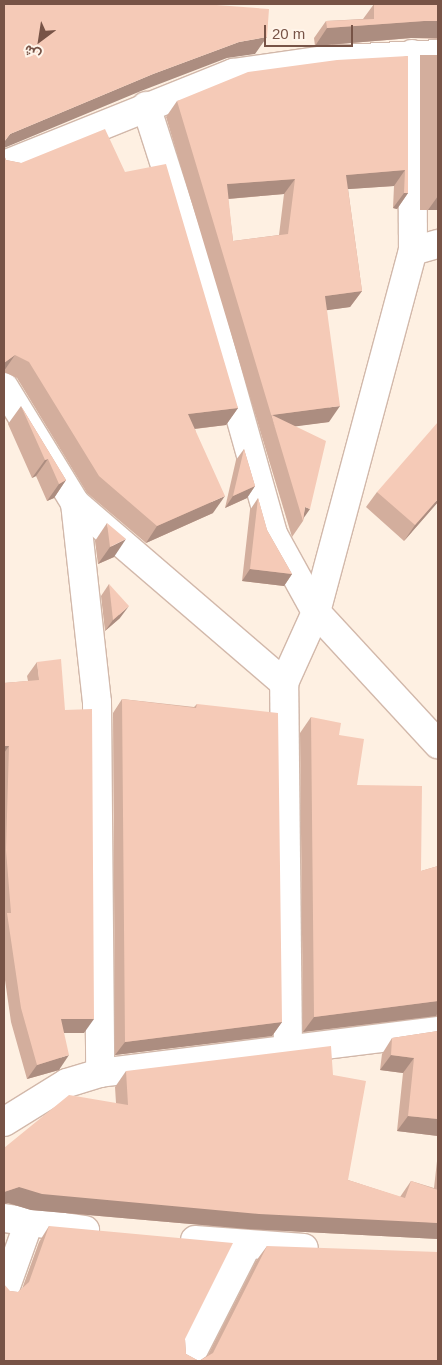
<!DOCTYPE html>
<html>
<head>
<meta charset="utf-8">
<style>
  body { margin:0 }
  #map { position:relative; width:442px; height:1365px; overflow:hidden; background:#fef0e2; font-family:Arial,Vazirmatn,sans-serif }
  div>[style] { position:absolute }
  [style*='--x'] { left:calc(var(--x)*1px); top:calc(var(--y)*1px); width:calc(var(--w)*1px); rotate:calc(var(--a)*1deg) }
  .roads { filter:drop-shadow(1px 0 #d2b8aa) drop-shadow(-1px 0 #d2b8aa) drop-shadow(0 1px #d2b8aa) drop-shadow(0 -1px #d2b8aa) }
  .street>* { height:28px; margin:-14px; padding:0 14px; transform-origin:14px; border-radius:14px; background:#fff }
  .wall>* { inset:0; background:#d3ae9d; transform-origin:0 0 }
  .shaded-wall>* { inset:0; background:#ac8d80 }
  .building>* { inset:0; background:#f5cab7 }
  span { translate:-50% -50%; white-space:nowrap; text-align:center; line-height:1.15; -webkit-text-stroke:4px #fff4e9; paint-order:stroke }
  .frame { position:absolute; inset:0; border:5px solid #775346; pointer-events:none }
  .north { position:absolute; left:15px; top:15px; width:50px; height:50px; -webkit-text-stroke:4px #fff4e9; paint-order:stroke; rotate:211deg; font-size:14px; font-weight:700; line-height:20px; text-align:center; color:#775346 }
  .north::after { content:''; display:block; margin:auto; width:18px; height:22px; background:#775346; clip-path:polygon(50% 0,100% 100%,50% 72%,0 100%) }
  .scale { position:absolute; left:264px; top:25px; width:89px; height:22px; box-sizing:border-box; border:2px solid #775346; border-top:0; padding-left:6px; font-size:15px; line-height:18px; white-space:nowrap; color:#775346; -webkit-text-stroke:4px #fff4e9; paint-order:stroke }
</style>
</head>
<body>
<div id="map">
  <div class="roads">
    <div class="street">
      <div style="--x:146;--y:106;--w:176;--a:72.2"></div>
      <div style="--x:200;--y:274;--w:270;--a:74.3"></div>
      <div style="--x:273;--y:534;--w:89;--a:61.1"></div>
      <div style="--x:316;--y:612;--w:180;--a:47.3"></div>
      <div style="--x:4;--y:165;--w:247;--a:-21.9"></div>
      <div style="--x:233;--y:73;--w:92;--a:-8.1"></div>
      <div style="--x:324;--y:60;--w:114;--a:-3"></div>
      <div style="--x:413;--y:251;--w:26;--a:-16"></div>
      <div style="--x:4;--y:387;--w:136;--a:58.5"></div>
      <div style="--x:75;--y:503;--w:200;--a:83.7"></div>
      <div style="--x:97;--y:702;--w:371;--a:89.5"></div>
      <div style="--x:75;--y:503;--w:276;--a:40.7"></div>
      <div style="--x:288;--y:1051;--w:368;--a:-90.6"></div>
      <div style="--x:284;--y:683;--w:78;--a:-65.7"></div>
      <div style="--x:316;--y:612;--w:374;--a:-75"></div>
      <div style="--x:413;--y:251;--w:197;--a:-90.3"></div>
      <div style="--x:4;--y:1122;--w:74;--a:-31.8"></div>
      <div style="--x:67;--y:1083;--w:34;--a:-17"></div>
      <div style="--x:100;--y:1073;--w:341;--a:-7.1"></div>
      <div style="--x:4;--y:1218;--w:82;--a:8.4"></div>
      <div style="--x:195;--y:1240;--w:109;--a:4.2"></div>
      <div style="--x:4;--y:1292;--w:71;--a:-70.3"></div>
      <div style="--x:188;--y:1361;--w:130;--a:-63"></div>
    </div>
  </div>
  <div class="wall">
    <div style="clip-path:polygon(374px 4px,438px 4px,438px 39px,411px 38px,315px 46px,314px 38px,326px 21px,363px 19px)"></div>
    <div style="left:438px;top:55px;width:155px;height:18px;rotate:90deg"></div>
    <div style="clip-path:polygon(evenodd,408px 56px,408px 193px,397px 209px,393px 208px,394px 186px,348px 189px,362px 291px,350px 307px,327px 310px,329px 422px,295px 426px,304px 517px,303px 521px,292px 537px,166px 117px,177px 101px,408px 56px,284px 194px,279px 235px,233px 241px,228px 199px,284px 194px)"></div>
    <div style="clip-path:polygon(4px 155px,6px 160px,21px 163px,125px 172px,238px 408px,226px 425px,195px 429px,213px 513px,146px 543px,87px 493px,17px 378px,4px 372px)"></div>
    <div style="clip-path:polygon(21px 406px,66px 480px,54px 498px,47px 501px,36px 476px,32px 478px,8px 424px)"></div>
    <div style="clip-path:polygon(244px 449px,255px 486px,247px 498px,225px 508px,236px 460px)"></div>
    <div style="clip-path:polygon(377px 492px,438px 502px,404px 541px,366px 507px)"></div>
    <div style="clip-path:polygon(258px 498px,267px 530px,292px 574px,284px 586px,242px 581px,250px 510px)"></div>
    <div style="clip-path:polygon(107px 523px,114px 557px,98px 564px,95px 541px)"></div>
    <div style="clip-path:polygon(109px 584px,120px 618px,105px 631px,101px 596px)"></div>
    <div style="clip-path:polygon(37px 662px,84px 1033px,64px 1033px,59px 1070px,27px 1079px,11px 1022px,4px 973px,4px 683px,28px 681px,27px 676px)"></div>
    <div style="clip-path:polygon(122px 699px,194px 707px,197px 704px,282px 1022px,272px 1036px,115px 1055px,113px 713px)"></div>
    <div style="clip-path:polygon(311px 717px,339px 735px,357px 785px,421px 871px,438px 866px,438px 1016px,436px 1016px,303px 1032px,300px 733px)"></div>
    <div style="clip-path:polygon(438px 1031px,438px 1136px,397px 1131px,403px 1073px,380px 1070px,382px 1054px,392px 1038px)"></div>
    <div style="clip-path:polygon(126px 1071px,333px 1075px,348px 1180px,400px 1197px,411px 1181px,434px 1188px,438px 1152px,438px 1239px,248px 1229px,31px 1210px,8px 1203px,4px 1204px,4px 1148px,116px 1103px,115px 1087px)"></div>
    <div style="clip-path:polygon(49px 1226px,185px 1339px,186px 1354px,199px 1361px,208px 1355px,256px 1261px,267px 1246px,438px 1361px,4px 1361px,10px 1291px,18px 1292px,22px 1289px,39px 1242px)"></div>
  </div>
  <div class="shaded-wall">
    <div style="clip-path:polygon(424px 21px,438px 21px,438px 38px,411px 38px,315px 46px,327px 28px)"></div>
    <div style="clip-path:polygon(267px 37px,255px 54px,227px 58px,141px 91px,4px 148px,4px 142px,10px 134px,153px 74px,239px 42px)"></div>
    <div style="clip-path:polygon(405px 170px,394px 186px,335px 190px,346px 175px)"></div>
    <div style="clip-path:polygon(295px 179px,284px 194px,216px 200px,227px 184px)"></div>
    <div style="clip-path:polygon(404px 193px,408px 193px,397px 209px,393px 208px)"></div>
    <div style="clip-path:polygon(438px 196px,438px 210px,428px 210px)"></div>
    <div style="clip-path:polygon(362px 291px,350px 307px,314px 312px,325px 296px)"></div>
    <div style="clip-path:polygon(15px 355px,4px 371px,4px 363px)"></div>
    <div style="clip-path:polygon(340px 406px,329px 422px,276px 429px,271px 415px)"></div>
    <div style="clip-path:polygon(238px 408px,226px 425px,176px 431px,188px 414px)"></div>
    <div style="clip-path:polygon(48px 459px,36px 476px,32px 478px,45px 460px)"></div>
    <div style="clip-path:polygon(66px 480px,54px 498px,47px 501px,59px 484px)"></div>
    <div style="clip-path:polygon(255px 486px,247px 498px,225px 508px,233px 496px)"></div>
    <div style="clip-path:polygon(225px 496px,213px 513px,146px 543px,157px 526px)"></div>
    <div style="clip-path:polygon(438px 499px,438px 502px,404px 541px,415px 525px)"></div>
    <div style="clip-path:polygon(305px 507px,310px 509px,303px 519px)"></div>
    <div style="clip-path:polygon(126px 539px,114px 557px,98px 564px,110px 547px)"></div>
    <div style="clip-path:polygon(250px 569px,292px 574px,284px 586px,242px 581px)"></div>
    <div style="clip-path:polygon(129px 606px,120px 618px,105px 631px,113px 620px)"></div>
    <div style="clip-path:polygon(4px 746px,9px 746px,4px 753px)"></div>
    <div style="clip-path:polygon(438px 1001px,438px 1012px,436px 1016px,303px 1032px,314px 1017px)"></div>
    <div style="clip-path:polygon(61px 1019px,94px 1019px,84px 1033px,51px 1033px)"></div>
    <div style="clip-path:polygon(282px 1022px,272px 1036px,115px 1055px,125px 1042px)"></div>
    <div style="clip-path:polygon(69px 1055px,59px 1070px,27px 1079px,37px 1065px)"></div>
    <div style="clip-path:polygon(391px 1055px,414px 1058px,403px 1073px,380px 1070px)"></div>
    <div style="clip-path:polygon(408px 1116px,438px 1119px,438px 1136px,397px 1131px)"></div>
    <div style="clip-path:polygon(19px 1187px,438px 1223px,438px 1239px,248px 1229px,31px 1210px,8px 1203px,4px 1204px,4px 1192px)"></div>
  </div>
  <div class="building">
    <div style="clip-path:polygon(4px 4px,203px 4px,269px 9px,267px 37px,239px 42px,153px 74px,10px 134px,4px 142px)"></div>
    <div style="clip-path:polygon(374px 4px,438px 4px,438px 21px,424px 21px,327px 28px,326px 21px,374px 19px)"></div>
    <div style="clip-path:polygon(evenodd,408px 56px,408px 193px,404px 193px,405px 170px,346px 175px,362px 291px,325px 296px,340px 406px,272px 415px,326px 441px,310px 509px,305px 507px,303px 521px,177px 101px,248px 72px,337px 60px,408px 56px,295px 179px,288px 234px,233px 241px,227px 184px,295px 179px)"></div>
    <div style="clip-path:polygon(105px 129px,125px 172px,166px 164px,238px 408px,188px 414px,225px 496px,157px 526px,99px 476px,29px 362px,15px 355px,4px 363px,4px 155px,6px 160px,21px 163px)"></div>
    <div style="clip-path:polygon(21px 406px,66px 480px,59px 484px,48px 459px,45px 460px)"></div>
    <div style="clip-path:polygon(438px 422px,438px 499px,415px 525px,377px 492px)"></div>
    <div style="clip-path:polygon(244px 449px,255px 486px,233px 496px)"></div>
    <div style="clip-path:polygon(258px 498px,267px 530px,292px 574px,250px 569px)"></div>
    <div style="clip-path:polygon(107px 523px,126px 539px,110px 547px)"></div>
    <div style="clip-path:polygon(109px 584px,129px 606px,113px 620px)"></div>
    <div style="clip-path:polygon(61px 659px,65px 710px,92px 709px,94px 1019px,61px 1019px,69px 1055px,37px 1065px,21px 1008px,7px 913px,11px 913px,6px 850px,9px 746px,4px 746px,4px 683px,39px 680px,37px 662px)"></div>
    <div style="clip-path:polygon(122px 699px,196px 708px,197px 704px,278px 713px,282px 1022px,125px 1042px)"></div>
    <div style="clip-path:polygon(311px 717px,341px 723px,339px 735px,364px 739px,357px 785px,422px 786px,421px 871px,438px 866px,438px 1001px,314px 1017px)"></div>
    <div style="clip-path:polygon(438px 1031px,438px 1119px,408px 1116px,414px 1058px,391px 1055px,392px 1038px)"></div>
    <div style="clip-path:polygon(331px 1046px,333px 1075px,366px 1081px,348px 1180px,405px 1198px,411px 1181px,438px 1190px,438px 1223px,259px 1214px,42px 1194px,19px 1187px,4px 1192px,4px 1148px,69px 1095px,128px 1105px,126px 1071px)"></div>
    <div style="clip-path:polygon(49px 1226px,233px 1243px,185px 1339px,186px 1354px,199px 1361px,213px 1353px,267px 1246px,438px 1252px,438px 1361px,4px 1361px,4px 1284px,10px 1291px,18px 1292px,29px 1282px)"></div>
  </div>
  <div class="frame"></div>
  <div class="north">ش</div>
  <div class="scale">20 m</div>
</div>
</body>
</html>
